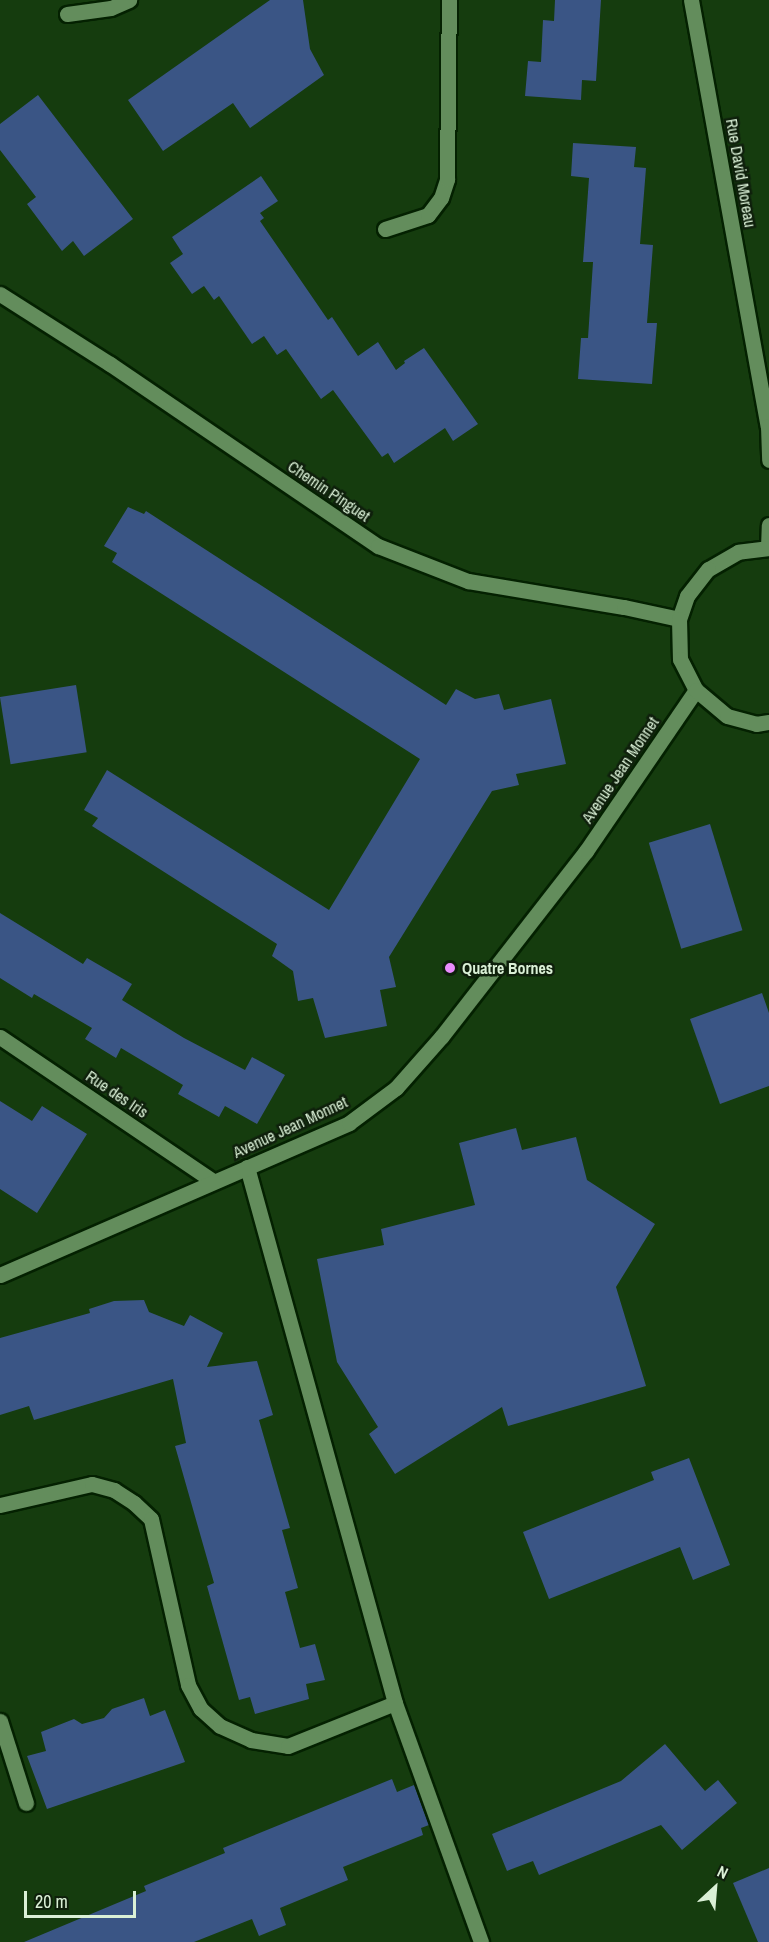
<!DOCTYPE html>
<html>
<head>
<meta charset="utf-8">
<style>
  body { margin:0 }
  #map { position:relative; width:769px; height:1942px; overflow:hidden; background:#153c0e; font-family:"Archivo Narrow",sans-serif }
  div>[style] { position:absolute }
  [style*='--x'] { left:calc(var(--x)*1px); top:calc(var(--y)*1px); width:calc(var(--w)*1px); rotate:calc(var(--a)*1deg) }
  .building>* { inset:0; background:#3a5585; transform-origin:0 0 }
  .roads { filter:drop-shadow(2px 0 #042101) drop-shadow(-2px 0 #042101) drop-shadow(0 2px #042101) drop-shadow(0 -2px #042101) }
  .service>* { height:15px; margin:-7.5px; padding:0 7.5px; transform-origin:7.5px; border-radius:7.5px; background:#638d5c }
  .minor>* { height:15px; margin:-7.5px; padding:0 7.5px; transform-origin:7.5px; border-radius:7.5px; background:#638d5c }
  .tertiary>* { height:15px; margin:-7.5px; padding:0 7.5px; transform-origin:7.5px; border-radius:7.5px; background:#638d5c }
  .dots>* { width:16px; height:16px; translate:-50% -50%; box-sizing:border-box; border:3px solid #0e1f0b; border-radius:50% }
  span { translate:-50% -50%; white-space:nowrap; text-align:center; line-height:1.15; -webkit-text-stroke:5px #0e1f0b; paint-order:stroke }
  .street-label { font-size:16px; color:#daf0d6 }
  .poi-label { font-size:16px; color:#daf0d6; font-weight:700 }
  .left { translate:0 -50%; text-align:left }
  .north { position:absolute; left:685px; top:1858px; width:60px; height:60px; -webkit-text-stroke:4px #0e1f0b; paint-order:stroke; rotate:26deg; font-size:16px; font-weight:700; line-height:24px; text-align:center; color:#daf0d6 }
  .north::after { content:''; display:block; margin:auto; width:21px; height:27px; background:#daf0d6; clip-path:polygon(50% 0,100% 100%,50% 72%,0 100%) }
  .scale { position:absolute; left:24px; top:1891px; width:112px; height:27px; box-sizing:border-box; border:3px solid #daf0d6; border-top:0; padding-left:8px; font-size:18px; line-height:21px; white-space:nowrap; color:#daf0d6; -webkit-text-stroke:4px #0e1f0b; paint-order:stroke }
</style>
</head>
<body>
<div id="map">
  <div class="building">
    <div style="clip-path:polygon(270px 0,303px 0,310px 49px,324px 75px,250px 128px,233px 103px,163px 151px,128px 100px)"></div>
    <div style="clip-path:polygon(555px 0,601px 0,596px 81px,582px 80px,581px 100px,525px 96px,528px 61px,541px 62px,543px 20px,554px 21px)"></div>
    <div style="clip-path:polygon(38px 95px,133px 219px,84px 256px,73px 241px,62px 251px,27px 204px,36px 197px,0 150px,0 124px)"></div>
    <div style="clip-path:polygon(573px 143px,636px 147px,634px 167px,646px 168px,640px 244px,653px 245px,647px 323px,657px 323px,652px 384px,578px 379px,581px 338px,588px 338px,593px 262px,583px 262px,589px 178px,571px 176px)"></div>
    <div style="clip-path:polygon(261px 176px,278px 201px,260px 213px,264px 218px,260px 221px,328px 320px,332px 317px,358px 356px,378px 342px,396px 370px,405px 363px,404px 361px,424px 348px,478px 424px,453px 441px,445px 428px,394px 463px,388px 453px,382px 457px,333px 390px,321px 399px,286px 349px,277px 355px,264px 336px,252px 344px,219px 296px,214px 300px,204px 286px,192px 294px,170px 263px,183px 254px,172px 237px)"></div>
    <div style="clip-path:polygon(128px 507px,144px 514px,146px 511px,446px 705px,456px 689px,475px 699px,499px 694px,504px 710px,551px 699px,566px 764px,516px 774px,519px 785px,492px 791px,389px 957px,396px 987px,380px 990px,387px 1026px,325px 1038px,313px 998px,298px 1001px,293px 971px,272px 956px,277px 944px,92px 826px,98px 818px,84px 810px,107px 770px,329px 910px,420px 759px,112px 562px,117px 553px,104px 546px)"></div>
    <div style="left:76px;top:685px;width:68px;height:77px;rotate:81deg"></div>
    <div style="left:710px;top:824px;width:111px;height:64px;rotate:73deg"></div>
    <div style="clip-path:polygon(0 913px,83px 964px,87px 958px,132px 984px,122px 1000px,184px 1038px,245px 1070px,252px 1057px,285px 1075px,257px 1124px,225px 1106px,219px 1117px,178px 1094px,183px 1085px,121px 1048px,116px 1058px,85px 1039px,92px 1028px,34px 994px,32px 998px,0 978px)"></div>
    <div style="clip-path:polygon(762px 993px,769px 1013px,769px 1086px,720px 1104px,690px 1019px)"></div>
    <div style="clip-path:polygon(0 1101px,32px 1121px,42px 1106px,87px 1134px,37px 1213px,0 1189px)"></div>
    <div style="clip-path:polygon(516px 1128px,522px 1150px,576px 1137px,587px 1180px,655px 1224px,616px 1287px,646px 1386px,508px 1426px,502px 1407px,395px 1474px,369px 1434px,378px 1427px,337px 1362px,317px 1259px,384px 1245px,381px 1229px,475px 1205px,459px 1143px)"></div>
    <div style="clip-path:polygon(144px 1300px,149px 1312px,184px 1326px,190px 1315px,223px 1333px,207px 1367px,257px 1361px,273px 1415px,259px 1420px,290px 1528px,282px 1530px,298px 1588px,285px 1592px,300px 1648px,315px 1644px,325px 1680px,306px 1684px,309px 1699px,255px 1714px,250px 1697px,239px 1700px,207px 1586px,214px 1583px,175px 1446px,186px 1443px,173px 1379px,34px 1420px,29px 1406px,0 1415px,0 1338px,90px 1313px,89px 1309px,114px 1301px)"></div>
    <div style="clip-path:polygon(689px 1458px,730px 1565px,693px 1580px,680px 1547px,549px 1599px,523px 1532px,654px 1480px,651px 1472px)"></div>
    <div style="clip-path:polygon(144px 1698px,150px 1716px,165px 1710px,185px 1762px,47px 1809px,27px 1756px,46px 1751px,41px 1732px,74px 1719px,82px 1724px,104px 1718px,112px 1709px)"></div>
    <div style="clip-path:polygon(665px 1744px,705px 1791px,718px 1780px,737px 1803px,682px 1850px,661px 1825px,539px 1875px,533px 1861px,507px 1871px,492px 1834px,621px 1781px)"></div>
    <div style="clip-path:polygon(392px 1779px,397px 1792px,414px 1785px,429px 1825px,421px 1828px,423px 1835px,343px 1867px,348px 1880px,280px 1908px,286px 1925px,259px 1936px,252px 1919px,194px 1942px,24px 1942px,146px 1891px,144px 1886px,225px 1853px,223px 1848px)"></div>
    <div style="clip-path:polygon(769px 1868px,769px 1942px,758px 1942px,733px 1883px)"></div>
  </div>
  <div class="roads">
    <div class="service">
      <div style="--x:385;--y:229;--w:45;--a:-18"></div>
      <div style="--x:428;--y:215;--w:21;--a:-53"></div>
      <div style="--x:441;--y:198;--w:20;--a:-72"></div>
      <div style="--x:447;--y:179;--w:179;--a:-89.4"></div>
      <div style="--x:0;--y:1505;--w:94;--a:-12.9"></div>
      <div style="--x:92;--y:1484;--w:23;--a:15"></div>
      <div style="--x:114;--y:1490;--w:24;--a:33"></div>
      <div style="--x:134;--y:1503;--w:23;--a:43"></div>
      <div style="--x:151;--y:1519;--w:170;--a:77.4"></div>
      <div style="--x:188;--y:1685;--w:27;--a:62"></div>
      <div style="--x:201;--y:1709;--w:25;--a:42"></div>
      <div style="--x:220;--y:1726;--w:34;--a:24"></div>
      <div style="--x:251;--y:1740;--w:37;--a:9"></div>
      <div style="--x:288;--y:1746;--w:115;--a:-21.9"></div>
      <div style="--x:0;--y:1721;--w:86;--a:72.4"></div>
    </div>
    <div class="minor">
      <div style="--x:67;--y:14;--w:44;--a:-7.8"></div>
      <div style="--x:111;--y:8;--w:20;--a:-24"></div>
      <div style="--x:0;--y:294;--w:130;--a:32.5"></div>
      <div style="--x:110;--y:364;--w:324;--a:34.2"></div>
      <div style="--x:378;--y:546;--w:97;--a:21.3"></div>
      <div style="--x:468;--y:581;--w:158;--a:9.5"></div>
      <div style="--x:624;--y:607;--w:56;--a:12.3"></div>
      <div style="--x:0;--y:1037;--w:257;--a:34.1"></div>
      <div style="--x:247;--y:1167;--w:556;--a:74.56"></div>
      <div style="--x:395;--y:1703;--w:254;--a:70.2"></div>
      <div style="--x:0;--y:1275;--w:381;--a:-23.5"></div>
      <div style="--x:349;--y:1123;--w:59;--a:-36.7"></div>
      <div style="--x:396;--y:1088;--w:69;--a:-48.5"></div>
      <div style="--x:442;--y:1036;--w:234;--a:-52.1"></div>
      <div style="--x:586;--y:851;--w:195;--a:-55.7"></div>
    </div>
    <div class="tertiary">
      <div style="--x:691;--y:0;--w:433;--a:79.8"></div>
      <div style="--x:768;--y:426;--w:34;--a:88"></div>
      <div style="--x:768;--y:548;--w:23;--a:-88"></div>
      <div style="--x:769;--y:548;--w:31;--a:173"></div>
      <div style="--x:738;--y:552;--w:34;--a:150"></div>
      <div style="--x:708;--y:569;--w:34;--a:128"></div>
      <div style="--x:687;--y:596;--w:24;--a:109"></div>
      <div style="--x:679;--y:619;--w:40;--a:88.6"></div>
      <div style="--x:680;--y:659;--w:35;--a:63"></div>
      <div style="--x:696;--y:690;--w:40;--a:40"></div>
      <div style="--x:727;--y:716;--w:30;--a:15"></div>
      <div style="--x:756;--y:724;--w:13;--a:-9"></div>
    </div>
  </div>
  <div class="dots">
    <div style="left:450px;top:968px;background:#ea8dfd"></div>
  </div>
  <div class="street-label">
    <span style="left:741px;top:173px;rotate:80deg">Rue David Moreau</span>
    <span style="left:329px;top:491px;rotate:34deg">Chemin Pinguet</span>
    <span style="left:620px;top:770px;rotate:-56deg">Avenue Jean Monnet</span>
    <span style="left:117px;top:1094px;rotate:34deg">Rue des Iris</span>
    <span style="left:290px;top:1127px;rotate:-25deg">Avenue Jean Monnet</span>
  </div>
  <div class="poi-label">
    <span class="left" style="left:462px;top:968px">Quatre Bornes</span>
  </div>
  <div class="north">N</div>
  <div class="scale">20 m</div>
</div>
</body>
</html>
